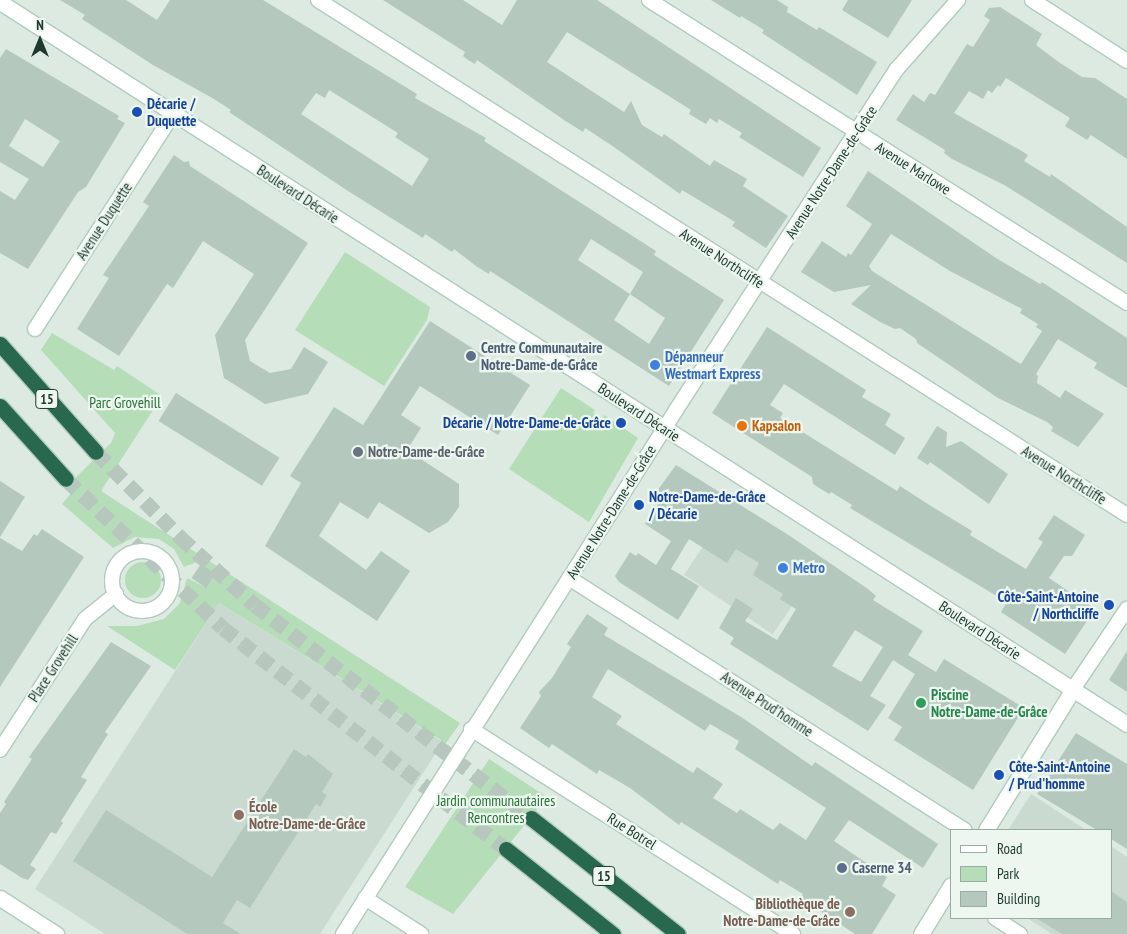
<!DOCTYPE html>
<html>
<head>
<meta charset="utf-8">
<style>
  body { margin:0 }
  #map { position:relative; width:1127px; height:934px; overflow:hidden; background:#ddeae2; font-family:"PT Sans Narrow",sans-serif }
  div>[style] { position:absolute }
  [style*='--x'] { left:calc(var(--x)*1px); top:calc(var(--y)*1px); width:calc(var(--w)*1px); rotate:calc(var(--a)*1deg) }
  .built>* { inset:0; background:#cbdad1; transform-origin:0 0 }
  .green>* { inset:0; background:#b4ddb8 }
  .round { border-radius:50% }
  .building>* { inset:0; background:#b5c8bd; transform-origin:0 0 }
  .motorway-tunnel>* { height:15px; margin-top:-7.5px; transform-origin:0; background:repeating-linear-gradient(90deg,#b7c7be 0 15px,transparent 0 23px) }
  .roads { filter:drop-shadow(1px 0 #b0cbbc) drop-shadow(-1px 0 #b0cbbc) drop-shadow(0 1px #b0cbbc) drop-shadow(0 -1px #b0cbbc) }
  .minor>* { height:14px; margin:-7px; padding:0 7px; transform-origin:7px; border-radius:7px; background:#fff }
  .minor>.ring { margin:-7px; padding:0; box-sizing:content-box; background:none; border:14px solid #fff; border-radius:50% }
  .tertiary>* { height:15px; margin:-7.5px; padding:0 7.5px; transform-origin:7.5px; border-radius:7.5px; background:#fff }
  .secondary>* { height:15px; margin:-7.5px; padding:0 7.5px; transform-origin:7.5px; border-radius:7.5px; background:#fff }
  .motorway>* { height:15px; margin:-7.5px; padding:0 7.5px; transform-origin:7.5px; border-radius:7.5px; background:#28684f }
  .dots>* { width:14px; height:14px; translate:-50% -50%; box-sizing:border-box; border:2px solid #edf7f0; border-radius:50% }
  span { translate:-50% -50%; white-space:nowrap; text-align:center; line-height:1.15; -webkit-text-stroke:4.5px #edf7f0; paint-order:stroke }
  .shield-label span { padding:1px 4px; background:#edf7f0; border:1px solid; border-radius:4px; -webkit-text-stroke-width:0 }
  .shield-label { font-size:14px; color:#1e3a2e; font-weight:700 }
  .transit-label { font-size:15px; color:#164399; font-weight:700 }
  .left { translate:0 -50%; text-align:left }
  .right { translate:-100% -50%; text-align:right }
  .street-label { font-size:15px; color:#1e3a2e }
  .service-label { font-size:15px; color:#4e5e75; font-weight:700 }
  .shop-label { font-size:15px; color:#366cbe; font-weight:700 }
  .park-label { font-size:15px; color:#267336 }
  .food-label { font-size:15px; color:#c56008; font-weight:700 }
  .worship-label { font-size:15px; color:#5b616d; font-weight:700 }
  .leisure-label { font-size:15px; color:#27864d; font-weight:700 }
  .education-label { font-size:15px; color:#785e54; font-weight:700 }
  .legend { position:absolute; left:950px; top:829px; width:162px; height:90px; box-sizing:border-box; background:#edf7f0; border:1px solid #9aaba2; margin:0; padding:6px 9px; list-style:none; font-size:15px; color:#1e3a2e }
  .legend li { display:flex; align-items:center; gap:10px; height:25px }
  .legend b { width:25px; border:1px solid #9aaba2 }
  .north { position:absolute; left:15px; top:15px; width:50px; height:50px; -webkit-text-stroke:4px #edf7f0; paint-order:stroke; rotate:0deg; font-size:14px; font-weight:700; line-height:20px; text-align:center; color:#1e3a2e }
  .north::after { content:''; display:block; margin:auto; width:18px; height:22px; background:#1e3a2e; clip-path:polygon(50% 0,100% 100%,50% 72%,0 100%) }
</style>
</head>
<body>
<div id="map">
  <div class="built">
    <div style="left:731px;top:505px;width:107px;height:84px;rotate:34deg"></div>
    <div style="clip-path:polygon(219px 603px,443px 742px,320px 934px,105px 934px,35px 889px)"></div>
    <div style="clip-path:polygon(1031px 794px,1086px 830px,1008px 830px)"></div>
    <div style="clip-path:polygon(1111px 846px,1127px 857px,1127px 934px,1052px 934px,1027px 918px,1111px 918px)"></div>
  </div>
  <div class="green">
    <div style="clip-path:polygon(345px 252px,430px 307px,427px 320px,384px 386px,295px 330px)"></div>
    <div style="clip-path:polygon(52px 333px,114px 370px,117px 366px,162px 396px,101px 491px,460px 723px,446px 743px,219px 603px,175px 670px,107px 626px,137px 626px,164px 619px,180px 603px,187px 578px,207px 588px,216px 574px,197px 562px,184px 567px,174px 549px,159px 539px,135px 537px,113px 548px,62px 504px,73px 491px,71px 482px,111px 443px,115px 433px,41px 350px)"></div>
    <div style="clip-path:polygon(561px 388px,595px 410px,593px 413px,602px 419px,604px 415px,638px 438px,589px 522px,509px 469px)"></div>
    <div class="round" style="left:125px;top:562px;width:36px;height:36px"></div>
    <div style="clip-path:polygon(489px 759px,547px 797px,453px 914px,405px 887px)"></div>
  </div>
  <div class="building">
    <div style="clip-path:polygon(evenodd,60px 0,126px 0,157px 20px,170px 0,263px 0,417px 94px,415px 98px,486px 138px,484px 141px,656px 251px,654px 255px,724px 300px,669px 386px,490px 271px,489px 274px,476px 266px,454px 249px,452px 252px,425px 234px,423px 238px,348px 191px,229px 112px,231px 110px,214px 99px,153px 65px,82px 19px,85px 15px,60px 0,329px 90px,398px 133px,395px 137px,429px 159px,412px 186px,301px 114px,316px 93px,325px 98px,329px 90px,60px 0,591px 239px,643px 272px,630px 294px,578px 260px,591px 239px,60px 0,630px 294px,665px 318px,649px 344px,614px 320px,630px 294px)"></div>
    <div style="clip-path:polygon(383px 0,463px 0,502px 25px,517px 0,597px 0,821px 148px,803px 177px,739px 137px,742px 133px,719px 119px,717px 123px,710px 118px,706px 124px,689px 114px,691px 110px,567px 32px,547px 62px,624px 112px,631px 101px,642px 125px,662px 137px,664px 134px,710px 166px,714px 160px,747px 179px,743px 186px,788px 216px,766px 248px,732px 226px,735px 222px,682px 190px,680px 194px,611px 145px,585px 128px,583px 132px,564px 120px,477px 60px,475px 64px,468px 60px,463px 56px,465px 52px)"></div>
    <div style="clip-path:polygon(711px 0,777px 0,788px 7px,787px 12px,817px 30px,819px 27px,877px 62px,857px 95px,762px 33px,764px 30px,741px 16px,740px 18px)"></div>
    <div style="clip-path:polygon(848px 0,912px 0,888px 38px,842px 10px)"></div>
    <div style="clip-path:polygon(1000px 7px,1042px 34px,1036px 45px,1060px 63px,1082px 77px,1095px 78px,1127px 99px,1127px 159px,1091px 135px,1087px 140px,1065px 126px,1070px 118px,1006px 78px,1000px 87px,998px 85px,992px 93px,988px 90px,983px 99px,969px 91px,954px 113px,1020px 150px,1028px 155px,1024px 161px,1050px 177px,1051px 174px,1127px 227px,1127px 263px,1006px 186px,952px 159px,944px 153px,945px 150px,896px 120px,913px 94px,924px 102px,930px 93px,935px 95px,967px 44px,973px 47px,990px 20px,984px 16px,989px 8px)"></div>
    <div style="clip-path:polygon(evenodd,6px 49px,119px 116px,117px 119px,125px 123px,86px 187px,78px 192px,28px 269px,0 253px,0 191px,15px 200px,29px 179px,0 162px,0 58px,6px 49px,25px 119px,60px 141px,43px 167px,9px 146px,25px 119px)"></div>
    <div style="clip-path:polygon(174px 155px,184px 162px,189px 161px,190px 166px,308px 243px,245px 340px,250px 361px,270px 373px,291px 369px,304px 347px,328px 362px,308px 394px,265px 404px,224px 378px,215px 335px,254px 274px,203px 241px,173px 288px,167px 284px,119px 356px,77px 329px,109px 278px,103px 275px,149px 206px,143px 202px)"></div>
    <div style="clip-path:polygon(evenodd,868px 171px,996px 258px,1040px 284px,1042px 282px,1127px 338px,1127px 388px,1094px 368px,1097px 363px,1058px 339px,1036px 374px,1038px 376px,1037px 383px,1060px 398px,1065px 390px,1104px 414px,1078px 447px,1051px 431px,1053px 427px,1047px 422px,998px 398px,917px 343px,916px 339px,900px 328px,895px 329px,880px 322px,851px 304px,871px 285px,834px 292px,801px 272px,822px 241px,846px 257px,848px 253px,851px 255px,862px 239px,872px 224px,846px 206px,868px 171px,891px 234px,950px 271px,1022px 309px,1020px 313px,1038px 324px,1036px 327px,1042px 331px,1021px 364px,872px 271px,869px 266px,891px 234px)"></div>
    <div style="clip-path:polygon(430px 321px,530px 385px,498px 435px,420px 386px,401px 415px,421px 428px,407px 450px,459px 484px,459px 507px,448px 522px,429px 533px,379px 502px,368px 519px,340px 502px,319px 536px,366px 570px,381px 551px,410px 571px,377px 621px,265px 546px,301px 483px,290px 476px,334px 407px,363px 425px)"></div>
    <div style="clip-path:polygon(767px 327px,866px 390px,862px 397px,891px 414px,885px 425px,905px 438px,895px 455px,784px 384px,770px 405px,783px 413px,780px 418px,897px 491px,900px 486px,931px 506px,972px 531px,970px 535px,1026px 569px,1043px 542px,1038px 539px,1054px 515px,1085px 535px,1072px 556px,1064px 556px,1049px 578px,1095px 609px,1065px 654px,1001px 612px,1006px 604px,1000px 598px,850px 508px,852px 505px,831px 492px,829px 494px,813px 484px,812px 477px,712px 413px)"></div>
    <div style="left:176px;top:393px;width:122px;height:33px;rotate:32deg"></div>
    <div style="clip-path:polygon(937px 426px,947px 432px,946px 447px,961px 441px,1008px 474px,989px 504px,930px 462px,928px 465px,917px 458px)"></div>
    <div style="clip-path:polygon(evenodd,676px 465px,787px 534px,868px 589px,876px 596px,873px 600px,923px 631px,908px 655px,936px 672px,944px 659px,1024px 708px,973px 790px,894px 740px,902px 727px,888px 718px,915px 674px,893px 660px,870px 696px,886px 705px,868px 731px,730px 644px,734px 638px,719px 628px,736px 598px,753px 609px,745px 621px,777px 640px,796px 609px,780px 599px,783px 594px,753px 575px,759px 563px,736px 549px,727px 563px,689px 539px,671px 569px,699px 586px,678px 620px,619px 582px,615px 576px,630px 552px,636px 556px,638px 553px,656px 565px,671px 541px,645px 524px,664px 495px,657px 491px,676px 465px,855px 630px,883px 647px,861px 682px,832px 666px,855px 630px)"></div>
    <div style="clip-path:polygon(0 481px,25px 497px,0 537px)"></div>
    <div style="clip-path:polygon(42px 529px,84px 557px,0 687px,0 538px,22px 551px,34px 534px,37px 536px)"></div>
    <div style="left:201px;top:564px;width:18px;height:17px;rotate:34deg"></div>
    <div style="clip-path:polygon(evenodd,587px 614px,608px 628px,604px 635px,741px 717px,812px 766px,815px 762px,938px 844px,923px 868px,849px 820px,834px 841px,887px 877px,882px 886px,896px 895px,872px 934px,855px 934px,800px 898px,803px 894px,780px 880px,778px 884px,681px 822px,679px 825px,630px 788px,599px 770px,597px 774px,552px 744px,549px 748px,520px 728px,541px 696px,539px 692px,552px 678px,571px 647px,567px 644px,587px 614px,608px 669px,705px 731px,710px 724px,739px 741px,735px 749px,826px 808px,806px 840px,780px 823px,773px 830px,740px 809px,737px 813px,713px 798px,723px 784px,697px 767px,693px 773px,616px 724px,622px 716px,592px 697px,608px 669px)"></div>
    <div style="clip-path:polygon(111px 642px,151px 666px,105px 732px,108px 734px,81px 777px,87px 780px,61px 821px,63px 823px,56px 834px,51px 832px,30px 865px,36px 869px,28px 880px,22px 878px,0 864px,0 813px,6px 804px,4px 802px,32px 759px,29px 757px)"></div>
    <div style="clip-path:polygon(1127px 651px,1127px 692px,1109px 680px)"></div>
    <div style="clip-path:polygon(1076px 733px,1127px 764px,1127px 849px,1111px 839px,1111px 830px,1097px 830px,1037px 794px)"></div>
    <div style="clip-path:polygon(294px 749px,306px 757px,308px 754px,333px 774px,322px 792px,327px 795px,320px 807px,316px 804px,250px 908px,237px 900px,223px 923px,241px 934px,187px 934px,73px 861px,106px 810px,212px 877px)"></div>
    <div style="clip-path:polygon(1111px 891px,1127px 902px,1127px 934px,1062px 934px,1036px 918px,1111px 918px)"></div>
  </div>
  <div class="motorway-tunnel">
    <div style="--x:96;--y:452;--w:120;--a:45.3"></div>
    <div style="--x:180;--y:537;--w:101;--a:42.2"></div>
    <div style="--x:255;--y:605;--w:349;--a:37.7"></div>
    <div style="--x:66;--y:479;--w:216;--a:43.5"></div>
    <div style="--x:223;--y:628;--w:359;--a:38"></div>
  </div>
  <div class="roads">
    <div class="minor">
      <div style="--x:318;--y:0;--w:959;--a:32.48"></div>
      <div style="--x:649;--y:0;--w:566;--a:32.37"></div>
      <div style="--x:1032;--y:0;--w:113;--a:32.7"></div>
      <div style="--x:35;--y:329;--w:255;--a:-57.3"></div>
      <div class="ring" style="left:112px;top:551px;width:46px;height:46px"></div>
      <div style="--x:569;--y:578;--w:469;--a:32.5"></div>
      <div style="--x:1073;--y:689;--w:97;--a:-56"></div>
      <div style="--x:471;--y:729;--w:382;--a:32.5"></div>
      <div style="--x:0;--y:750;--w:156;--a:-57"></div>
      <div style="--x:85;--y:619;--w:40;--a:-39"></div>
      <div style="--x:365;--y:898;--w:67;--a:32.7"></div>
      <div style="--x:995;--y:918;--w:30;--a:33"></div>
      <div style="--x:343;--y:934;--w:621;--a:-57.56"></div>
      <div style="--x:676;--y:410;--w:405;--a:-57.1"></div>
      <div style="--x:896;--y:70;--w:94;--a:-48.5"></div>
    </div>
    <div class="tertiary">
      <div style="--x:986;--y:830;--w:166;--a:-58.3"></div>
      <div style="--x:0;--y:898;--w:67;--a:32.7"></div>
      <div style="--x:921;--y:934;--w:57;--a:-58.5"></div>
    </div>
    <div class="secondary">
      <div style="--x:0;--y:2;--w:1338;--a:32.65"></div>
    </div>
    <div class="motorway">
      <div style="--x:0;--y:344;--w:144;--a:48.4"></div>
      <div style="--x:0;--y:406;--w:98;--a:47.9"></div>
      <div style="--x:531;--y:818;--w:187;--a:38.3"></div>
      <div style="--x:506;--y:849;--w:137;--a:38.5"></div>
    </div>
  </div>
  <div class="dots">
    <div style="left:137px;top:112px;background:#1a4fb4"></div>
    <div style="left:471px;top:356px;background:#5c6f8a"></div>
    <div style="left:655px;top:365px;background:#3f7fe0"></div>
    <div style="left:621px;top:423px;background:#1a4fb4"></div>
    <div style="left:742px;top:426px;background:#e8710a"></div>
    <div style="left:358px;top:452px;background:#6b7280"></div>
    <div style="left:639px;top:505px;background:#1a4fb4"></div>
    <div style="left:783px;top:568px;background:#3f7fe0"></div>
    <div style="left:1109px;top:605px;background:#1a4fb4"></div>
    <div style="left:921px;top:703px;background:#2e9e5b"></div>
    <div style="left:999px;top:775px;background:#1a4fb4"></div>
    <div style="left:239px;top:815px;background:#8d6e63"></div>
    <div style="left:842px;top:868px;background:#5c6f8a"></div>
    <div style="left:850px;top:912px;background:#8d6e63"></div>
  </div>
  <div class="shield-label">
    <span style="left:47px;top:399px">15</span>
    <span style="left:604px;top:876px">15</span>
  </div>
  <div class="transit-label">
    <span class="left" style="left:147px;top:112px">Décarie /<br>Duquette</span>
    <span class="right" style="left:611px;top:423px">Décarie / Notre-Dame-de-Grâce</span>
    <span class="left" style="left:649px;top:505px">Notre-Dame-de-Grâce<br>/ Décarie</span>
    <span class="right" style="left:1099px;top:605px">Côte-Saint-Antoine<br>/ Northcliffe</span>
    <span class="left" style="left:1009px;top:775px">Côte-Saint-Antoine<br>/ Prud'homme</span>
  </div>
  <div class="street-label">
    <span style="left:913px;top:168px;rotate:32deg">Avenue Marlowe</span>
    <span style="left:831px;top:172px;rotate:-57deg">Avenue Notre-Dame-de-Grâce</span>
    <span style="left:298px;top:194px;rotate:33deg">Boulevard Décarie</span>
    <span style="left:104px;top:221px;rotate:-57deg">Avenue Duquette</span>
    <span style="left:722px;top:258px;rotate:33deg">Avenue Northcliffe</span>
    <span style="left:639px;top:412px;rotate:33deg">Boulevard Décarie</span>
    <span style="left:1064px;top:475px;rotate:32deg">Avenue Northcliffe</span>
    <span style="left:611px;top:512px;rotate:-58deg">Avenue Notre-Dame-de-Grâce</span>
    <span style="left:980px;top:630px;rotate:33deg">Boulevard Décarie</span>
    <span style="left:53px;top:668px;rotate:-57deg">Place Grovehill</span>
    <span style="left:767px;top:704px;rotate:33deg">Avenue Prud'homme</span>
    <span style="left:632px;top:831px;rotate:32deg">Rue Botrel</span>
  </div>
  <div class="service-label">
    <span class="left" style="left:481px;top:356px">Centre Communautaire<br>Notre-Dame-de-Grâce</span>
    <span class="left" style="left:852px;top:868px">Caserne 34</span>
  </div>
  <div class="shop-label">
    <span class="left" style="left:665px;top:365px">Dépanneur<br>Westmart Express</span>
    <span class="left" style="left:793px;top:568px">Metro</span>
  </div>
  <div class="park-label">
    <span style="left:125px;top:403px">Parc Grovehill</span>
    <span style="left:496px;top:809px">Jardin communautaires<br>Rencontres</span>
  </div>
  <div class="food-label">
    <span class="left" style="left:752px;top:426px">Kapsalon</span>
  </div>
  <div class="worship-label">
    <span class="left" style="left:368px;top:452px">Notre-Dame-de-Grâce</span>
  </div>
  <div class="leisure-label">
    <span class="left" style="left:931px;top:703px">Piscine<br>Notre-Dame-de-Grâce</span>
  </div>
  <div class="education-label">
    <span class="left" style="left:249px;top:815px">École<br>Notre-Dame-de-Grâce</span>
    <span class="right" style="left:840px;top:912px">Bibliothèque de<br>Notre-Dame-de-Grâce</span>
  </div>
  <ul class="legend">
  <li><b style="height:6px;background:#fff"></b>Road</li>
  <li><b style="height:14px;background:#b4ddb8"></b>Park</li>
  <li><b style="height:14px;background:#b5c8bd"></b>Building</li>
  </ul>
  <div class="north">N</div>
</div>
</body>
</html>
